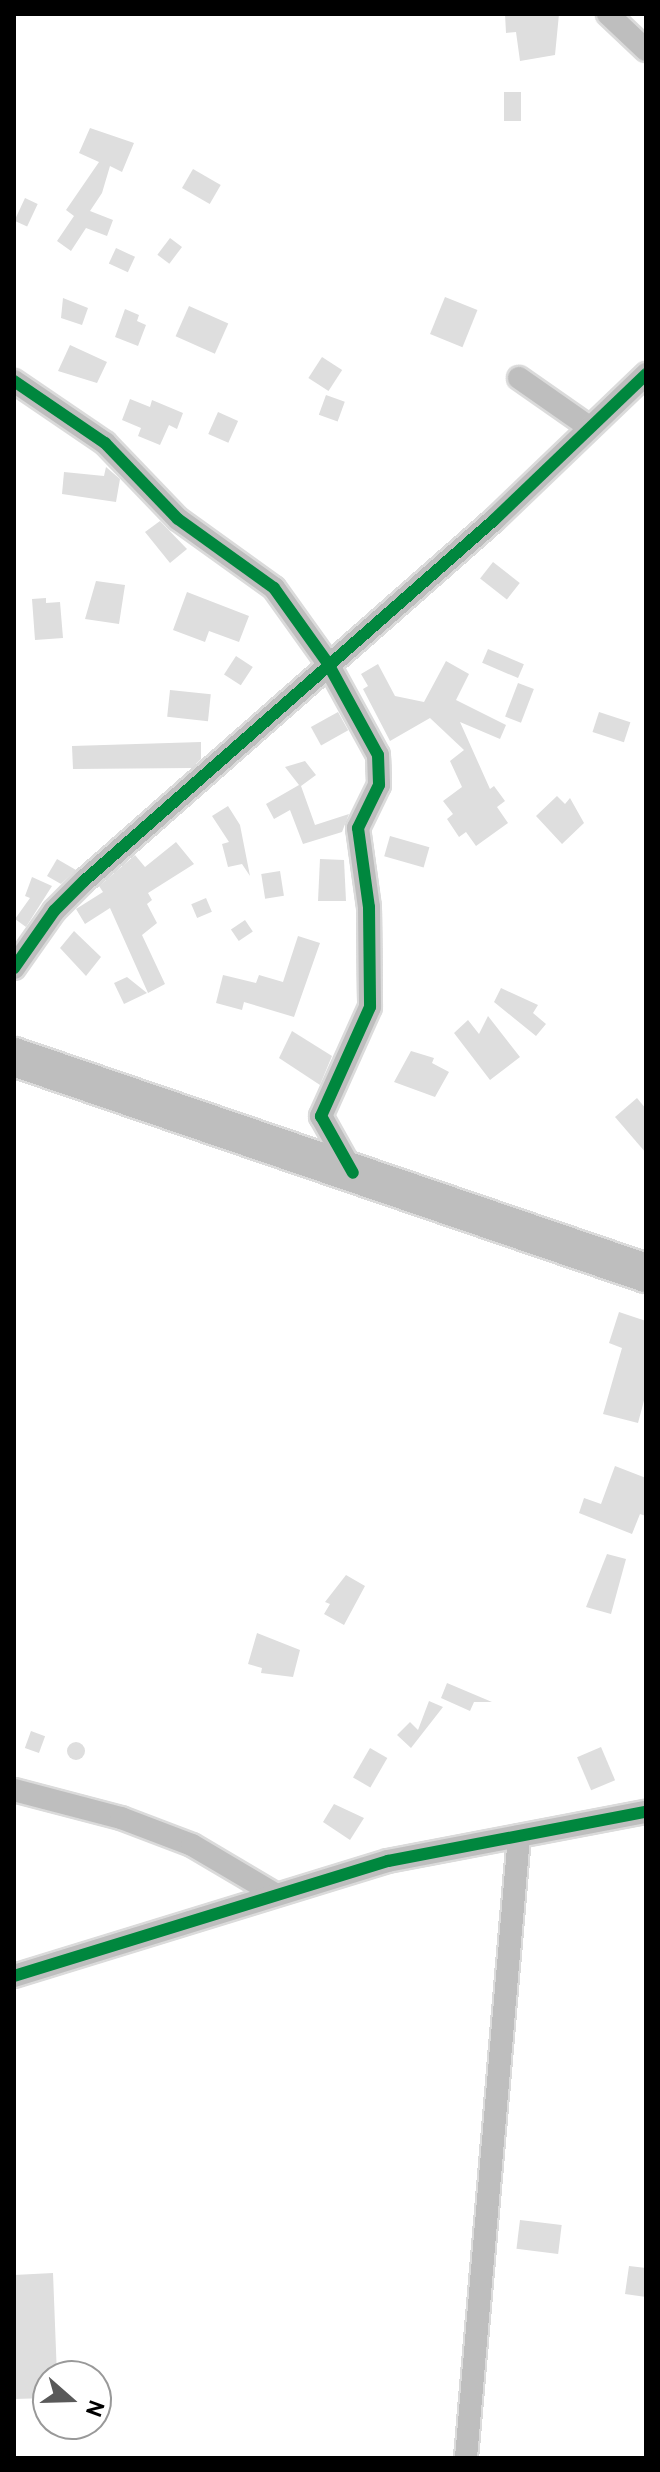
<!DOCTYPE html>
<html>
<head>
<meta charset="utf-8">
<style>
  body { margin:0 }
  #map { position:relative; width:660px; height:2472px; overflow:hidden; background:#fff; font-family:Overpass,sans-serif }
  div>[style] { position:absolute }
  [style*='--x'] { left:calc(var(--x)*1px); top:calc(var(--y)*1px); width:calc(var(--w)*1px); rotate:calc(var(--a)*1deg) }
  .building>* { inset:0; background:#dedede; transform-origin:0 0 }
  .round { border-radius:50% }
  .roads { filter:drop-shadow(2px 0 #dbdbdb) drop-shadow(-2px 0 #dbdbdb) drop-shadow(0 2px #dbdbdb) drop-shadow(0 -2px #dbdbdb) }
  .street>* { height:22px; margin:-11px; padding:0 11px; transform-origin:11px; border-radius:11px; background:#bebebe }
  .highway>* { height:38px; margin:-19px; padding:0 19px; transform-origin:19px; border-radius:19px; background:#bebebe }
  .cycleway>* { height:12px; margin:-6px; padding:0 6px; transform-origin:6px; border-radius:6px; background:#00873e }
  span { translate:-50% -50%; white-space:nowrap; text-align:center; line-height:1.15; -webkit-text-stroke:6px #fff; paint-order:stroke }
  .frame { position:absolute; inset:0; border:16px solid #000; pointer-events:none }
  .north { position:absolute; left:32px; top:2360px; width:80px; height:80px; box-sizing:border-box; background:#fff; border:2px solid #999; border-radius:50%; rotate:110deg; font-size:22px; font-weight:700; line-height:32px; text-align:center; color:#000 }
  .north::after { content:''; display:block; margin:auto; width:28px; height:36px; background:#595959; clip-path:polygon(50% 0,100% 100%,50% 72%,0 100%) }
</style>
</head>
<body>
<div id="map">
  <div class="building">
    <div style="clip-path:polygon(505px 14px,559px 14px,555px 55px,520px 61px,516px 32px,506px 33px)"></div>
    <div style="left:504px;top:92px;width:17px;height:29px"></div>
    <div style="clip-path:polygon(90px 128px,134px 143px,122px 172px,110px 166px,102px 193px,90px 211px,113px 220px,107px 236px,86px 228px,71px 251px,57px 241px,74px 216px,66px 210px,99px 162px,79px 153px)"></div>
    <div style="left:193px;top:169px;width:32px;height:22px;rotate:30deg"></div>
    <div style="left:25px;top:198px;width:14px;height:25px;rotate:25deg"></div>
    <div style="left:170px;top:238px;width:15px;height:21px;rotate:37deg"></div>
    <div style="left:116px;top:248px;width:21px;height:17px;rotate:25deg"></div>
    <div style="left:445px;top:297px;width:35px;height:40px;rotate:22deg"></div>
    <div style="clip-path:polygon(63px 298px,88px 308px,82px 325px,61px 318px)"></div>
    <div style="left:189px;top:306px;width:43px;height:33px;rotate:24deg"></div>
    <div style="clip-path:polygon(125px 309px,139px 315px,137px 321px,146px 325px,138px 346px,115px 337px)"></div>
    <div style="clip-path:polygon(70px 345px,107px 362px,97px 383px,58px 371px)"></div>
    <div style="left:322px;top:357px;width:24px;height:25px;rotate:33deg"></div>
    <div style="left:326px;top:395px;width:20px;height:21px;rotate:20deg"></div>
    <div style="clip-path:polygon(130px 399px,150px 407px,152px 400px,183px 413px,177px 429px,169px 425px,160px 445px,138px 436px,141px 428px,122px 420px)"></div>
    <div style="left:218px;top:412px;width:22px;height:24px;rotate:24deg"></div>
    <div style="clip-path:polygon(106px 467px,120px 479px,116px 502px,62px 494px,64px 472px,104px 476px)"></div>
    <div style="clip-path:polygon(160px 521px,187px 549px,170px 563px,145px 532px)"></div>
    <div style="left:493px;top:562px;width:34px;height:21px;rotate:38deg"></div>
    <div style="clip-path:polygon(96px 581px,125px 585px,119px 624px,85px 619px)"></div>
    <div style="clip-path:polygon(187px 592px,249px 616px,239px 642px,209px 631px,205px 642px,173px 630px)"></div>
    <div style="clip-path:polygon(46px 598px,46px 603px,60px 602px,63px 638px,35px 640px,32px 599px)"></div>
    <div style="left:488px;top:649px;width:39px;height:15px;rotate:23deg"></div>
    <div style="left:236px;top:656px;width:20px;height:22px;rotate:33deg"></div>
    <div style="clip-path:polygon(446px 661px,469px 674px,456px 700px,506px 725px,500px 739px,460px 722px,490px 789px,494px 786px,505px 801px,497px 807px,508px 823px,476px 846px,466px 832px,459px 837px,447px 819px,453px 814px,443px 801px,462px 787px,450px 761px,464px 750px,430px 718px,390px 741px,363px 689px,368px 686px,361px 674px,378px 664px,395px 696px,424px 702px)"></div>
    <div style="left:518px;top:683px;width:17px;height:36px;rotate:21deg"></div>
    <div style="left:170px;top:690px;width:41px;height:27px;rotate:6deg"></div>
    <div style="left:338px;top:712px;width:21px;height:31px;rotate:61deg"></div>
    <div style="left:599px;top:712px;width:33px;height:21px;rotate:18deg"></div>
    <div style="clip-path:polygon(201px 742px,201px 759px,192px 768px,73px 769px,72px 746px)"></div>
    <div style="clip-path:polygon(305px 761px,316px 775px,301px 786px,315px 825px,349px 814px,342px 832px,303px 844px,290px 810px,274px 819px,266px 804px,299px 785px,285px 767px)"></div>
    <div style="clip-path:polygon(557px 796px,565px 804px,570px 798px,584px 823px,562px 844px,536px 816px)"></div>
    <div style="clip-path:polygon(228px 806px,240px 825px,250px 876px,242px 864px,228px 867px,222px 844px,229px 842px,212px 816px)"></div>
    <div style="left:390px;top:836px;width:41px;height:21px;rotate:16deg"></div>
    <div style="clip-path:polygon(176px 842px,194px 864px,148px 893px,152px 900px,147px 904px,157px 923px,142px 935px,165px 984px,148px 993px,110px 908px,85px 924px,76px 909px,103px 892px,99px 886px,135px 855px,145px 867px)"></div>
    <div style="clip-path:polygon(57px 859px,76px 870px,61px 884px,47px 876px)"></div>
    <div style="clip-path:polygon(320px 859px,344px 860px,346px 901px,318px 901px)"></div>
    <div style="left:280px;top:871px;width:25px;height:19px;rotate:81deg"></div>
    <div style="clip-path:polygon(32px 877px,52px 886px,26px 927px,15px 919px,30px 898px,25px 896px)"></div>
    <div style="left:206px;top:898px;width:15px;height:16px;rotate:67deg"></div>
    <div style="left:245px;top:920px;width:14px;height:17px;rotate:56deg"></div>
    <div style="clip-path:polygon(74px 931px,101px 957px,86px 976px,60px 948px)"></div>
    <div style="clip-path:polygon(298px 936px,320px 943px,294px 1017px,244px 1002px,242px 1010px,216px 1003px,223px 975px,256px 983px,259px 975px,283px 982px)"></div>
    <div style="clip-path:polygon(127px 977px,147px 993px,124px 1004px,114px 983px)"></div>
    <div style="clip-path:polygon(501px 988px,538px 1005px,533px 1013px,546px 1024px,536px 1036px,494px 1002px)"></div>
    <div style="clip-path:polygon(488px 1016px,520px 1057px,490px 1080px,454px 1033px,468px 1020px,479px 1034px)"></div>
    <div style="clip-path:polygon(292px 1031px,332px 1056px,320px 1085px,279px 1058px)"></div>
    <div style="clip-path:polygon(411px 1051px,434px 1058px,432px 1063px,449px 1072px,435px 1097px,394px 1082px)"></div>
    <div style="clip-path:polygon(637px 1098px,646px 1109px,646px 1153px,615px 1117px)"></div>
    <div style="clip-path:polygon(619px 1312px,646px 1321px,646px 1393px,638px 1423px,603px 1414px,622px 1348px,609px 1343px)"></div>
    <div style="clip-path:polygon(615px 1466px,646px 1478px,646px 1516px,640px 1514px,632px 1534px,579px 1513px,584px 1498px,601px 1504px)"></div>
    <div style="clip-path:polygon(607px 1554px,626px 1559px,611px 1614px,586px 1607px)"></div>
    <div style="clip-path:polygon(346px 1575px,365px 1586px,344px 1625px,324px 1614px,330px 1604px,325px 1602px)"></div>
    <div style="clip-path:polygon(257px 1633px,300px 1650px,293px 1677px,261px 1673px,262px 1668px,248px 1664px)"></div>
    <div style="clip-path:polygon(447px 1683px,492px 1702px,474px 1702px,470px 1711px,441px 1698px)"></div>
    <div style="clip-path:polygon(429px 1701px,443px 1707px,411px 1748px,397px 1735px,410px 1722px,418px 1730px)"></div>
    <div style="left:31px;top:1731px;width:15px;height:18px;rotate:20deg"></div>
    <div class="round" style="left:67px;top:1742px;width:18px;height:18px"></div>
    <div style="left:601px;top:1747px;width:36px;height:26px;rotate:67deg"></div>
    <div style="left:370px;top:1748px;width:20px;height:34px;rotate:30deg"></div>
    <div style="clip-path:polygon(334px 1804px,364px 1818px,350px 1840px,323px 1822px)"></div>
    <div style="left:520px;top:2220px;width:42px;height:29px;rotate:7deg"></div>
    <div style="clip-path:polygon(629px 2266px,646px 2268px,646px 2297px,625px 2294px)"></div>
    <div style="clip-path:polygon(53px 2273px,57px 2376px,48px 2376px,48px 2398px,14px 2399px,14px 2275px)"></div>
  </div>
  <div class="roads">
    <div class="street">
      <div style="--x:608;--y:14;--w:52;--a:43.5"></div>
      <div style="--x:519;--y:378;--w:85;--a:35"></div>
      <div style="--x:14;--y:381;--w:110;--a:34.3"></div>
      <div style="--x:105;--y:443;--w:105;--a:46.2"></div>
      <div style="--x:178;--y:519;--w:118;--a:35.7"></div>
      <div style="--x:274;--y:588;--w:91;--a:54.4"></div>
      <div style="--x:327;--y:662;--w:106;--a:61.3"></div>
      <div style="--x:378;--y:755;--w:30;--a:88"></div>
      <div style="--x:379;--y:785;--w:48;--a:116"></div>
      <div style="--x:358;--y:828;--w:80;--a:82.1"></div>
      <div style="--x:369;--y:907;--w:100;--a:89.4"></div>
      <div style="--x:370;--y:1007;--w:120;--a:114.2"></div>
      <div style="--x:321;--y:1116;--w:65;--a:60.7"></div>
      <div style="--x:14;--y:968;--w:70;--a:-54.9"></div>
      <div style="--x:54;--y:911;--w:42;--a:-45"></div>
      <div style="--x:84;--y:881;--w:546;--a:-41.36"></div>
      <div style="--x:494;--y:520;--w:211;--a:-43.8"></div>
      <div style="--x:14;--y:1790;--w:111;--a:14.7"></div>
      <div style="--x:121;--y:1818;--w:76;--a:20.8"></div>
      <div style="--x:192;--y:1845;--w:96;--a:30.6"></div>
      <div style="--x:14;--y:1976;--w:391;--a:-17.1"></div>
      <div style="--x:388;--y:1861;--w:263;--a:-10.8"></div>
      <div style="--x:466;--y:2458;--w:624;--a:-85.13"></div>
    </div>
    <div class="highway">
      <div style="--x:14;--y:1057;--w:668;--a:18.87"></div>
    </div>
  </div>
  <div class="cycleway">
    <div style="--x:14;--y:381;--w:110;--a:34.3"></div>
    <div style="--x:105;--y:443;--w:105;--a:46.2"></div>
    <div style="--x:178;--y:519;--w:118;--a:35.7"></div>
    <div style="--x:274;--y:588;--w:91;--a:54.4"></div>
    <div style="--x:327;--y:662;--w:106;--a:61.3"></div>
    <div style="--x:378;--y:755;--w:30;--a:88"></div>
    <div style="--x:379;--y:785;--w:48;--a:116"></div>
    <div style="--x:358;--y:828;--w:80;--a:82.1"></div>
    <div style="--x:369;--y:907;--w:100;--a:89.4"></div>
    <div style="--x:370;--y:1007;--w:120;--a:114.2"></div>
    <div style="--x:321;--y:1116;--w:65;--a:60.7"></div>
    <div style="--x:14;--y:968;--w:70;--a:-54.9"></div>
    <div style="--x:54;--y:911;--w:42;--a:-45"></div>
    <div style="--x:84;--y:881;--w:546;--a:-41.36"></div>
    <div style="--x:494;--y:520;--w:211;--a:-43.8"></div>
    <div style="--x:14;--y:1976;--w:391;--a:-17.1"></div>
    <div style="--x:388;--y:1861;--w:263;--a:-10.8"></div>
  </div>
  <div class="frame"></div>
  <div class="north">N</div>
</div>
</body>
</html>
